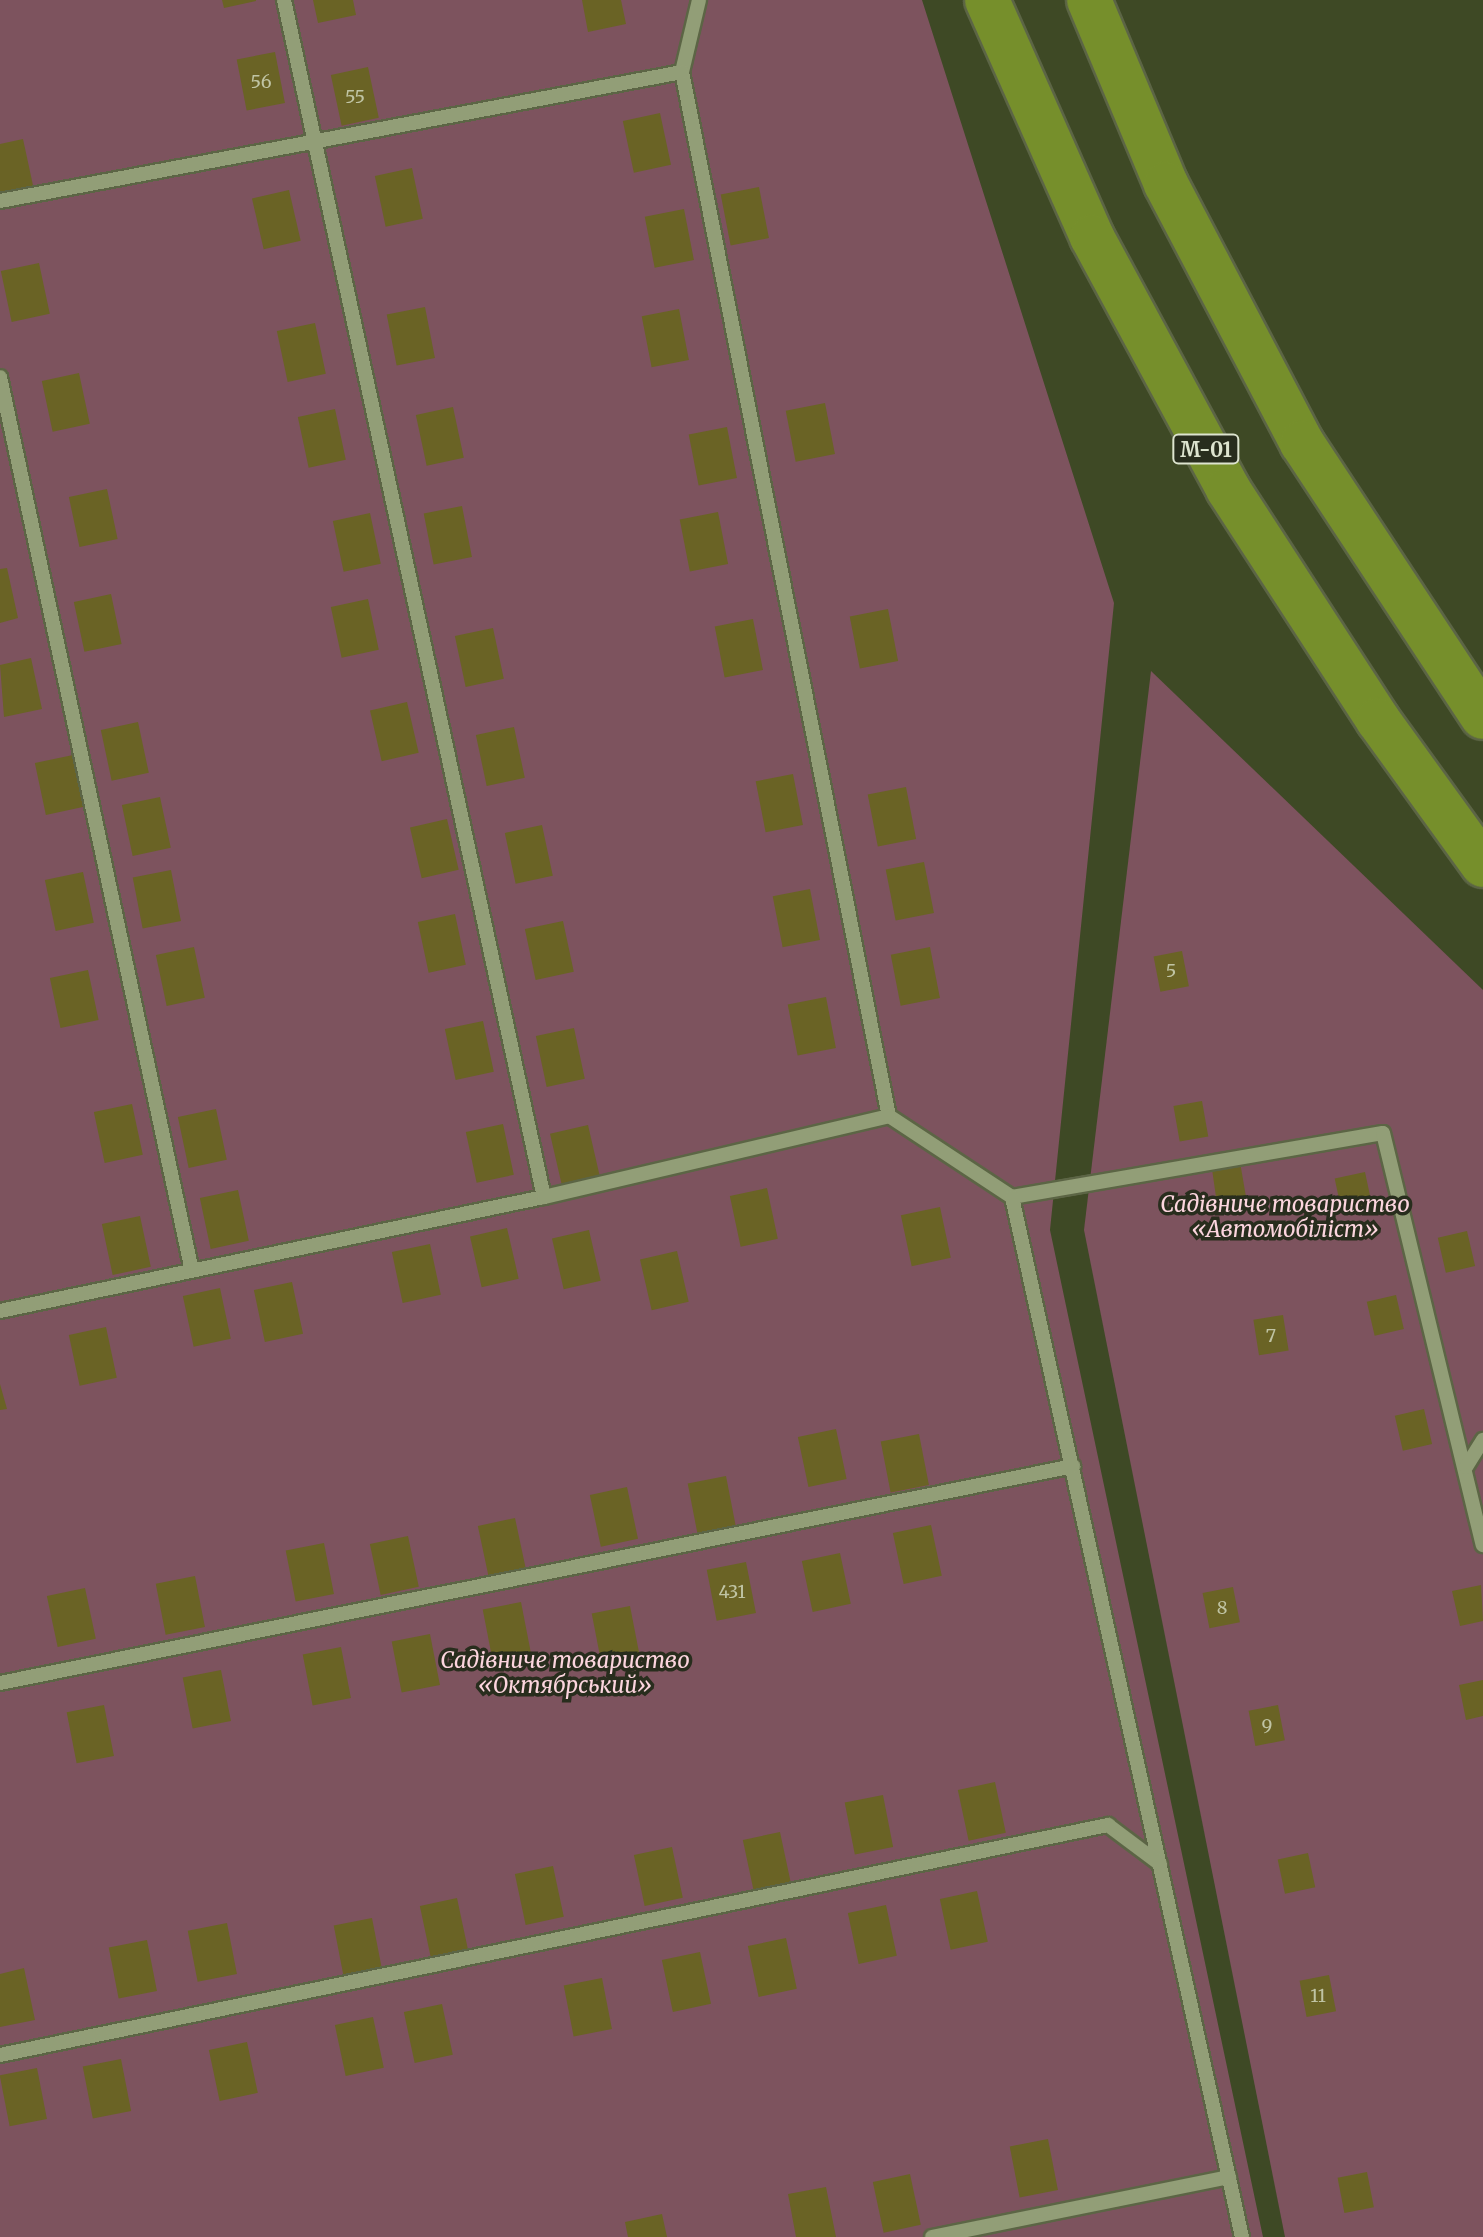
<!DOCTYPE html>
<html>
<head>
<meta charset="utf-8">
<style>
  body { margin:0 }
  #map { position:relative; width:1483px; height:2237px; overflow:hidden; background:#3e4925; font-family:Merriweather,serif }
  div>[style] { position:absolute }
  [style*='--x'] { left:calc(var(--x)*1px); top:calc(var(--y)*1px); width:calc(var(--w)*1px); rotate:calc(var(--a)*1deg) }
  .green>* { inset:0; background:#7d535e }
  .building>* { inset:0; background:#6a6325; transform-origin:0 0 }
  .roads { filter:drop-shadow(2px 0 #5c6545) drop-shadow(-2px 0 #5c6545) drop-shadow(0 2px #5c6545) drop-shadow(0 -2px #5c6545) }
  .minor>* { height:14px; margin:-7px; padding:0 7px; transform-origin:7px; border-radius:7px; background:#929e77 }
  .highway>* { height:44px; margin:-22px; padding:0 22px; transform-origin:22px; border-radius:22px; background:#768f2b }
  span { translate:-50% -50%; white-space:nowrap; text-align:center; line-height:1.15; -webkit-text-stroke:7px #282d1d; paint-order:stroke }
  .number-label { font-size:18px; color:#c0c4a4 }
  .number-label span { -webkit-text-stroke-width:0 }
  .shield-label span { padding:2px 6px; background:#282d1d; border:2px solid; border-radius:6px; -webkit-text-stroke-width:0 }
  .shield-label { font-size:20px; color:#dde4cf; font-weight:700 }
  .park-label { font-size:22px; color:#fcd5de; font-style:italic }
</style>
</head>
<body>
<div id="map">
  <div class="green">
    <div style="clip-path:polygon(0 0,922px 0,1114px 603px,1050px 1230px,1263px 2237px,0 2237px)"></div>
    <div style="clip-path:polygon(1151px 671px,1483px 990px,1483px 2237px,1285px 2237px,1084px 1230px)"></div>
  </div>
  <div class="building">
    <div style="clip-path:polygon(222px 0,256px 0,256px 1px,224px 8px)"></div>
    <div style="clip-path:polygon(313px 0,353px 0,356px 15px,318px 23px)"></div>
    <div style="clip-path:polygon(582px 0,621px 0,626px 24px,588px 32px)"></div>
    <div style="left:275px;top:52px;width:52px;height:39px;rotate:79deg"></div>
    <div style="left:368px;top:67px;width:52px;height:38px;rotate:78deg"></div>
    <div style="left:660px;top:113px;width:53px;height:38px;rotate:78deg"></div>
    <div style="clip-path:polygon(23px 139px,34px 190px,0 197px,0 144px)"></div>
    <div style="left:412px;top:168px;width:52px;height:38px;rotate:78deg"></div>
    <div style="left:759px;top:187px;width:52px;height:39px;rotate:79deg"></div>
    <div style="left:289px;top:190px;width:52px;height:38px;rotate:77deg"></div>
    <div style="left:684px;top:209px;width:52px;height:40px;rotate:79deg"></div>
    <div style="left:39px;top:263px;width:52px;height:39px;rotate:78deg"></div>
    <div style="left:425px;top:307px;width:52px;height:39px;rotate:79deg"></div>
    <div style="left:679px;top:309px;width:52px;height:38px;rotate:79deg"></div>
    <div style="left:315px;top:323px;width:52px;height:39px;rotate:78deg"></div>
    <div style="left:79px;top:373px;width:52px;height:38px;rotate:78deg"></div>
    <div style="left:825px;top:403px;width:52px;height:40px;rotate:79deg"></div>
    <div style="left:453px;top:407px;width:52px;height:38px;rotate:78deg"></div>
    <div style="left:335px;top:409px;width:52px;height:38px;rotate:78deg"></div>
    <div style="left:727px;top:427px;width:52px;height:39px;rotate:79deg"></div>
    <div style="left:107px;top:489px;width:51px;height:39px;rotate:78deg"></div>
    <div style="left:462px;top:506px;width:52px;height:39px;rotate:79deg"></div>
    <div style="left:718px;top:512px;width:53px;height:39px;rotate:79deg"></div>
    <div style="left:370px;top:513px;width:52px;height:38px;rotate:78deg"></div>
    <div style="clip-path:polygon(7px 568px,18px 618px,0 623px,0 569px)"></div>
    <div style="left:111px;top:594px;width:51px;height:38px;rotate:78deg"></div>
    <div style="left:368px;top:599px;width:52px;height:38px;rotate:78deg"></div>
    <div style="left:888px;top:609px;width:53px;height:39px;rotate:79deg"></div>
    <div style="left:753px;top:619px;width:52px;height:39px;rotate:79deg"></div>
    <div style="left:493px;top:628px;width:52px;height:39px;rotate:78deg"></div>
    <div style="clip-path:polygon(31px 658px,42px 709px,4px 717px,0 665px)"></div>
    <div style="left:407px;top:702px;width:52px;height:38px;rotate:77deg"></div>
    <div style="left:138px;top:722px;width:52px;height:38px;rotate:78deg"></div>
    <div style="left:514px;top:727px;width:52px;height:39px;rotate:78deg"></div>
    <div style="left:73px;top:755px;width:53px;height:39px;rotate:78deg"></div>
    <div style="left:793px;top:774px;width:52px;height:38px;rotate:79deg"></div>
    <div style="left:906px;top:787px;width:53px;height:39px;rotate:79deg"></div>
    <div style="left:160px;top:797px;width:52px;height:39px;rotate:78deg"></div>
    <div style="left:447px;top:819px;width:52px;height:38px;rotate:77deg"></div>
    <div style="left:542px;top:825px;width:52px;height:38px;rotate:78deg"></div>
    <div style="left:924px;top:862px;width:52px;height:39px;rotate:79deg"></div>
    <div style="left:171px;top:870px;width:52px;height:39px;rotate:79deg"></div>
    <div style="left:83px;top:872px;width:52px;height:39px;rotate:78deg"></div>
    <div style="left:810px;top:889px;width:52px;height:38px;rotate:79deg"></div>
    <div style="left:455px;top:914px;width:52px;height:38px;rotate:78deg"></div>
    <div style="left:563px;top:921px;width:52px;height:39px;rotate:78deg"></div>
    <div style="left:194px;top:947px;width:52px;height:39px;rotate:78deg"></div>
    <div style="left:930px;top:947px;width:52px;height:40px;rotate:79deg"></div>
    <div style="left:1182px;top:951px;width:36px;height:29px;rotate:79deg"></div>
    <div style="left:88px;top:970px;width:51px;height:39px;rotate:78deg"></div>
    <div style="left:826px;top:997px;width:52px;height:39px;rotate:79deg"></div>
    <div style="left:483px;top:1021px;width:52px;height:39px;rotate:78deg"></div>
    <div style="left:574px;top:1028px;width:52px;height:39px;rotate:78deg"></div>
    <div style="left:1202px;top:1101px;width:36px;height:29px;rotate:80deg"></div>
    <div style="left:132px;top:1104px;width:52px;height:39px;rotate:78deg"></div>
    <div style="left:216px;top:1109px;width:52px;height:39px;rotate:78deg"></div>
    <div style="left:503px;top:1124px;width:52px;height:38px;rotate:78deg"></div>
    <div style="left:588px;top:1125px;width:52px;height:39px;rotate:77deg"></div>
    <div style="clip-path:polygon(1240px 1162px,1246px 1197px,1217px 1204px,1212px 1169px)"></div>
    <div style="left:1365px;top:1172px;width:35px;height:31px;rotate:78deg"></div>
    <div style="left:767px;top:1188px;width:52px;height:38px;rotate:78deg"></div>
    <div style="left:238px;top:1190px;width:52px;height:39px;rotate:78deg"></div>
    <div style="left:940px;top:1207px;width:52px;height:40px;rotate:78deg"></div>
    <div style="left:140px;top:1216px;width:52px;height:39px;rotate:78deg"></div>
    <div style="left:507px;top:1228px;width:52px;height:38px;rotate:77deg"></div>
    <div style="left:589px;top:1230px;width:52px;height:38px;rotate:77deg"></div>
    <div style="left:1467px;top:1231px;width:36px;height:30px;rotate:77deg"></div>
    <div style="left:430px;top:1244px;width:52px;height:39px;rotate:78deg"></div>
    <div style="left:677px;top:1251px;width:52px;height:38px;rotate:77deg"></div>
    <div style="left:292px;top:1282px;width:53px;height:39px;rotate:78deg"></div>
    <div style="left:220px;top:1288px;width:52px;height:38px;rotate:78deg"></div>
    <div style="left:1396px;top:1295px;width:35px;height:30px;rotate:77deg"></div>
    <div style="left:1283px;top:1315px;width:36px;height:30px;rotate:81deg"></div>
    <div style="left:106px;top:1327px;width:52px;height:38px;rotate:78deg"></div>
    <div style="clip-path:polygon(0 1384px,7px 1409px,0 1410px)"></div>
    <div style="left:1424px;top:1409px;width:36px;height:30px;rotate:77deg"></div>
    <div style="left:836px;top:1429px;width:51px;height:39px;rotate:78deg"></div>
    <div style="left:919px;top:1434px;width:52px;height:39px;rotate:79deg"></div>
    <div style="left:726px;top:1476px;width:52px;height:39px;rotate:79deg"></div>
    <div style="left:627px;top:1487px;width:53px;height:38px;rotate:78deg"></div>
    <div style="left:515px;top:1518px;width:53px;height:38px;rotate:78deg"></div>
    <div style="left:931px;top:1525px;width:52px;height:39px;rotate:78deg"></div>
    <div style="left:408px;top:1536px;width:52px;height:39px;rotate:78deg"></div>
    <div style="left:324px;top:1543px;width:52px;height:39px;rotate:79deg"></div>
    <div style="left:840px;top:1553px;width:52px;height:39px;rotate:78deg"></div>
    <div style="left:746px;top:1562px;width:52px;height:40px;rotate:79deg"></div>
    <div style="left:195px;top:1576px;width:52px;height:40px;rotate:79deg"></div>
    <div style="clip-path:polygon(1481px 1585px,1483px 1621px,1460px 1626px,1452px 1591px)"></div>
    <div style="left:1233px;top:1587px;width:36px;height:31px;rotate:79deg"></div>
    <div style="left:85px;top:1588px;width:52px;height:39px;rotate:78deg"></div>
    <div style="left:521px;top:1602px;width:53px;height:39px;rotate:79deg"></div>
    <div style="left:630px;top:1606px;width:53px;height:39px;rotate:79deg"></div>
    <div style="left:430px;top:1634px;width:52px;height:39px;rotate:79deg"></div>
    <div style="left:341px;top:1647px;width:52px;height:39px;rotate:79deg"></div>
    <div style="left:221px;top:1670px;width:52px;height:39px;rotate:79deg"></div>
    <div style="clip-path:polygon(1483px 1680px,1483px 1716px,1466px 1720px,1459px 1685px)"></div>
    <div style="left:104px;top:1705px;width:52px;height:38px;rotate:79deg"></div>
    <div style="left:1278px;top:1705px;width:36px;height:30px;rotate:79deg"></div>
    <div style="left:995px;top:1782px;width:52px;height:38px;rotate:78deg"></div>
    <div style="left:883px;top:1795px;width:53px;height:39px;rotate:79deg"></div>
    <div style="left:780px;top:1832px;width:52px;height:38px;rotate:78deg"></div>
    <div style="left:672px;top:1847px;width:52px;height:39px;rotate:78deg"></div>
    <div style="left:1308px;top:1853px;width:35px;height:31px;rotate:78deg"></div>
    <div style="left:553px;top:1866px;width:52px;height:39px;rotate:78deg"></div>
    <div style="left:977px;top:1891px;width:52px;height:38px;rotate:78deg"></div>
    <div style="left:457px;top:1898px;width:52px;height:38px;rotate:78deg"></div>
    <div style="left:886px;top:1905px;width:52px;height:39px;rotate:78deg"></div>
    <div style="left:372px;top:1918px;width:52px;height:39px;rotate:79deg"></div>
    <div style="left:227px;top:1923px;width:52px;height:40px;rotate:79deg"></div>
    <div style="left:786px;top:1938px;width:52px;height:39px;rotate:78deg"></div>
    <div style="left:147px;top:1940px;width:52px;height:39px;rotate:79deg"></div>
    <div style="left:700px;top:1952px;width:53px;height:39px;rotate:78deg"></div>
    <div style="clip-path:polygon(24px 1968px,35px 2020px,0 2027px,0 1974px)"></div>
    <div style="left:1329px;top:1975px;width:37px;height:30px;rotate:79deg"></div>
    <div style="left:602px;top:1978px;width:52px;height:39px;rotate:79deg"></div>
    <div style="left:442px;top:2004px;width:52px;height:39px;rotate:78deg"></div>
    <div style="left:373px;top:2017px;width:52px;height:39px;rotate:78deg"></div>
    <div style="left:247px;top:2042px;width:52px;height:39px;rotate:78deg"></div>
    <div style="left:121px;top:2059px;width:53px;height:39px;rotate:79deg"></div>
    <div style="left:37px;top:2068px;width:52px;height:38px;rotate:79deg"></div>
    <div style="left:1048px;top:2139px;width:52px;height:39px;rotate:79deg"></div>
    <div style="left:1367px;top:2172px;width:36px;height:30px;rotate:79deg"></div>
    <div style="left:910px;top:2174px;width:52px;height:38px;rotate:78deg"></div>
    <div style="clip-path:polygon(826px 2187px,836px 2237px,796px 2237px,788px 2194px)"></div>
    <div style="clip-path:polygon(662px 2214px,667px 2237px,628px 2237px,625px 2222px)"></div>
  </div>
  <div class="roads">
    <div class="minor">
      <div style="--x:284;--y:0;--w:1225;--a:77.75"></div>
      <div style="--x:699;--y:0;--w:74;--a:103.3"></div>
      <div style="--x:682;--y:72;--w:1064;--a:78.79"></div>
      <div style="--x:889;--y:1116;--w:147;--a:33.4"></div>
      <div style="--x:1012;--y:1197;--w:376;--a:-9.8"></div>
      <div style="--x:1383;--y:1133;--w:424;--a:76.4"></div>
      <div style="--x:0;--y:201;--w:694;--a:-10.71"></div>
      <div style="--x:0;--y:377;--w:914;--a:77.88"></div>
      <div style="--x:1012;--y:1197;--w:1065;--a:77.53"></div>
      <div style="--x:0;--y:1311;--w:556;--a:-11.84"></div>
      <div style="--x:544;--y:1197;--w:354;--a:-13.2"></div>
      <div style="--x:1466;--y:1467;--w:32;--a:-58"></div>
      <div style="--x:0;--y:1683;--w:1095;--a:-11.43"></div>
      <div style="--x:0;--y:2055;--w:1132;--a:-11.73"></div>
      <div style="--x:1108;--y:1825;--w:65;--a:36.9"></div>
      <div style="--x:932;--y:2237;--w:303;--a:-11.4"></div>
    </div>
    <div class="highway">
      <div style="--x:987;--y:0;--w:259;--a:66.1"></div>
      <div style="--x:1092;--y:237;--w:286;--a:61.6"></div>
      <div style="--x:1228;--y:489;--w:275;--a:57"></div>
      <div style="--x:1378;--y:720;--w:179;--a:54.1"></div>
      <div style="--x:1089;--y:0;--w:199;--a:67.3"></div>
      <div style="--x:1166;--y:184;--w:293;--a:62.3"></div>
      <div style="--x:1302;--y:443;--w:328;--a:56.6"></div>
    </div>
  </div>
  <div class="number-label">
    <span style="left:261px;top:82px">56</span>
    <span style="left:355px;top:97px">55</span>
    <span style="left:1171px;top:971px">5</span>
    <span style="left:1271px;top:1336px">7</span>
    <span style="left:732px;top:1592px">431</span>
    <span style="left:1222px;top:1608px">8</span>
    <span style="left:1267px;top:1726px">9</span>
    <span style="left:1318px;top:1996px">11</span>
  </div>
  <div class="shield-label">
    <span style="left:1206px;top:449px">М-01</span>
  </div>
  <div class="park-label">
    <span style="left:1285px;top:1217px">Садівниче товариство<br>«Автомобіліст»</span>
    <span style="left:565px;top:1673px">Садівниче товариство<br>«Октябрський»</span>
  </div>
</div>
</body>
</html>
